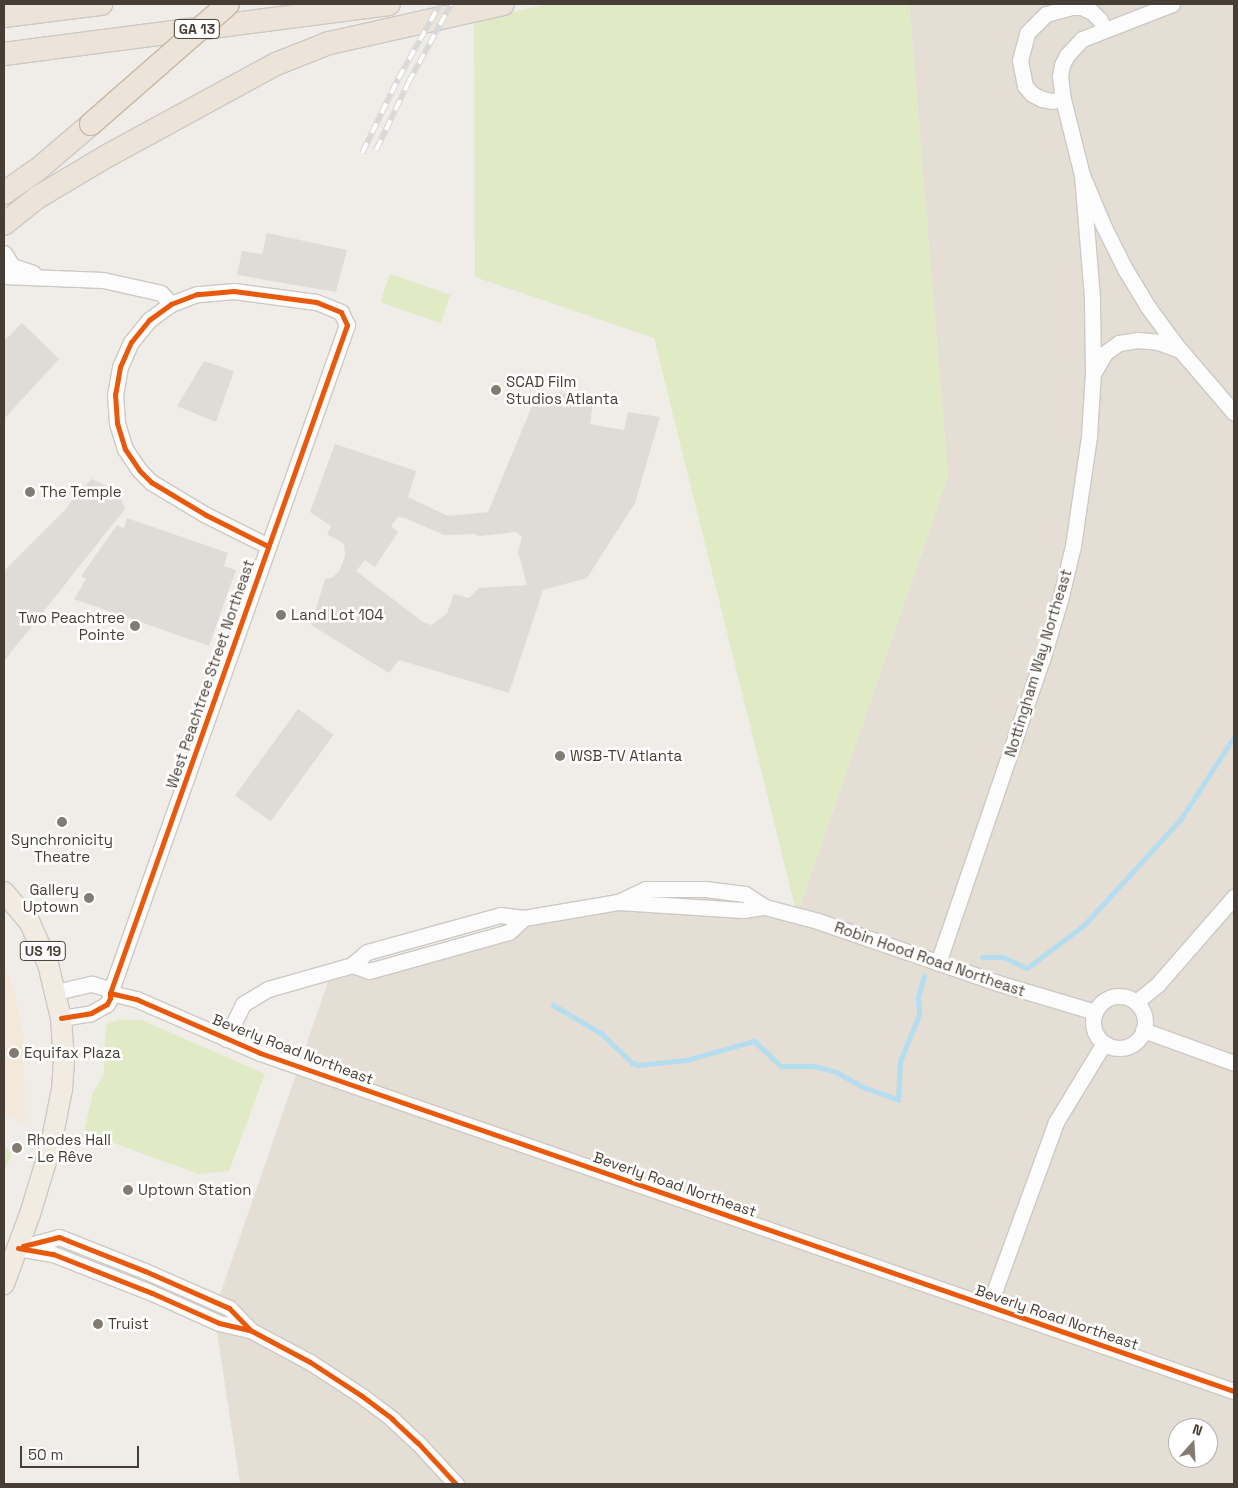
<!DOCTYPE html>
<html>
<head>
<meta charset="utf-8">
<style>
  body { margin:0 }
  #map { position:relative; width:1238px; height:1488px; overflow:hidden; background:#f0ede8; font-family:"Space Grotesk",sans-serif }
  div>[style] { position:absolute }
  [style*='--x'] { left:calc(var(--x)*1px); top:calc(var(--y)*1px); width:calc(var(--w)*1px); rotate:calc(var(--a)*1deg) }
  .residential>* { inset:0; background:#e5ded5 }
  .commercial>* { inset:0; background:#f4e8da }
  .green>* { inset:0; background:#e0ebc6; transform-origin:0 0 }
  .parking>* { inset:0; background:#dfdcd8; transform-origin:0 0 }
  .stream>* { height:5px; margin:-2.5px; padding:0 2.5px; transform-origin:2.5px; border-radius:2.5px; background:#b5ddf0 }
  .roads { filter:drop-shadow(1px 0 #ccc9c4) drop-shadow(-1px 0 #ccc9c4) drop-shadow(0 1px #ccc9c4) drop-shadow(0 -1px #ccc9c4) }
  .minor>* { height:15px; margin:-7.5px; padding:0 7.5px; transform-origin:7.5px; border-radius:7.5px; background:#fdfcfc }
  .minor>.ring { margin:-7.5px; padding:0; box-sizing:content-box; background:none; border:15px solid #fdfcfc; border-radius:50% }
  .major>* { height:20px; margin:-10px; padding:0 10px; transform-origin:10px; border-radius:10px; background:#f1ebe2 }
  .highway>* { height:22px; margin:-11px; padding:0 11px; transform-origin:11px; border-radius:11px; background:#ece4d8 }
  .rail>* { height:5.5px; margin-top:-2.75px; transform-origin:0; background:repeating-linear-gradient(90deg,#fff 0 11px,#d9d9d8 0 22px); box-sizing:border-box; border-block:1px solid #d9d9d8 }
  .bridges { filter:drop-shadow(1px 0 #c9b8a2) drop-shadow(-1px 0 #c9b8a2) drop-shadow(0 1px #c9b8a2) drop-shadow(0 -1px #c9b8a2) }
  .highway-bridge>* { height:22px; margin:-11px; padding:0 11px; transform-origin:11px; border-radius:11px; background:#ece4d8 }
  .cycleway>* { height:5px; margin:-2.5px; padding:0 2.5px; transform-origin:2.5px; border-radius:2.5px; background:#e8590c }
  .dots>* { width:14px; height:14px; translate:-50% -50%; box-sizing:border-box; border:2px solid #fff; border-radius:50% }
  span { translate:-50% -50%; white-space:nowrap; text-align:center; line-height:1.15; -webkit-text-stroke:5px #fff; paint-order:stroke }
  .shield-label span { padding:1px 4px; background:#fff; border:1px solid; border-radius:4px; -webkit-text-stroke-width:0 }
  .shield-label { font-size:14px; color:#463e34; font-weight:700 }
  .poi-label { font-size:15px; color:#463e34 }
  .left { translate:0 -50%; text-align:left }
  .right { translate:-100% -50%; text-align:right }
  .street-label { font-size:15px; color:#463e34 }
  .frame { position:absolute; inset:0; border:5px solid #463e34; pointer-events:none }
  .north { position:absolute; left:1168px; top:1418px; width:50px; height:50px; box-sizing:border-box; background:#fff; border:1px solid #b5b2ae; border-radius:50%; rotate:19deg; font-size:14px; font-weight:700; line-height:20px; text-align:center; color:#463e34 }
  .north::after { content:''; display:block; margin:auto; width:18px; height:22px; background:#827b73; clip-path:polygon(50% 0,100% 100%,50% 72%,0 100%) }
  .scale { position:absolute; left:20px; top:1446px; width:119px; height:22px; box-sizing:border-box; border:2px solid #463e34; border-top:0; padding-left:6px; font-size:15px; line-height:18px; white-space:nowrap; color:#463e34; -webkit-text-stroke:4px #fff; paint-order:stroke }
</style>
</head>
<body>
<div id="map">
  <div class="residential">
    <div style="clip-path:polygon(evenodd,909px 4px,1234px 4px,1234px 1484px,240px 1484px,214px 1312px,330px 976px,613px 903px,704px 889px,797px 915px,948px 476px,909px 4px,1178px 1428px,1208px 1428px,1208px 1458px,1178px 1458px,1178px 1428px)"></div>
  </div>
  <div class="commercial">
    <div style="clip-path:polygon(4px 962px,15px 994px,24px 1040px,25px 1124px,4px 1113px)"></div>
  </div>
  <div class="green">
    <div style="clip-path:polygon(548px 4px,909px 4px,948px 476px,797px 915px,654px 338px,475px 277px,474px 21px)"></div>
    <div style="left:390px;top:274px;width:64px;height:30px;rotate:19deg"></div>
    <div style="clip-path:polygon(119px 1020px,142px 1020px,265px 1074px,229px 1171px,198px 1174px,84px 1132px,93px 1092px,104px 1074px,104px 1048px,107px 1023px)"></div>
    <div style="clip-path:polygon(4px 1145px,12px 1154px,4px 1172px)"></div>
  </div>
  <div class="parking">
    <div style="clip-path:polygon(267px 233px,347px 250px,336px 292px,237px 275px,242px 251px,262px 254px)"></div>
    <div style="clip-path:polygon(22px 323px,59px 359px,4px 419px,4px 341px)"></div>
    <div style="clip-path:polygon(204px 361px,234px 371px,216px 422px,177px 406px)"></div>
    <div style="clip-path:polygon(evenodd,559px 392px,593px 403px,590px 424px,624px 430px,628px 412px,660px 417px,635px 503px,587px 578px,543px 590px,509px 693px,399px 660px,389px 673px,311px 625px,325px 579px,332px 578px,340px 570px,345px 556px,344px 544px,327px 534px,331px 526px,310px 512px,335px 444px,416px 471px,408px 497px,448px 516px,488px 512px,535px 399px,553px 404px,559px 392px,398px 517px,405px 518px,444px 535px,475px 534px,479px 536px,516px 532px,522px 537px,518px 552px,527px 585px,479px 588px,469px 598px,454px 594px,447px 613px,432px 625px,423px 622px,356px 571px,365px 560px,375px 567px,398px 532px,391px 526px,398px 517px)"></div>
    <div style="clip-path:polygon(92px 479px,117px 491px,125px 509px,4px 661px,4px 571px,66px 509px,76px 494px)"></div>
    <div style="clip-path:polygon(127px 518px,228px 553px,224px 566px,236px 570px,209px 646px,74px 599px,86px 579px,81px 576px,117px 525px,124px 528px)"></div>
    <div style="left:298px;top:709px;width:44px;height:107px;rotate:36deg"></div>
  </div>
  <div class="stream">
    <div style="--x:982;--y:957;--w:21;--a:0"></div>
    <div style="--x:1003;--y:957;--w:26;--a:25"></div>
    <div style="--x:1027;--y:968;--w:71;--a:-37"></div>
    <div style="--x:1084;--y:925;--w:142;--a:-47.6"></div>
    <div style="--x:1180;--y:820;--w:99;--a:-57"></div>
    <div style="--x:553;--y:1005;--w:57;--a:30.6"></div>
    <div style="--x:602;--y:1034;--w:42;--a:44"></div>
    <div style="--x:632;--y:1063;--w:7;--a:16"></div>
    <div style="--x:639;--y:1065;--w:47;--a:-6.1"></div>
    <div style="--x:686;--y:1060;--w:71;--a:-15.6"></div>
    <div style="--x:754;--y:1041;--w:37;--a:43"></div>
    <div style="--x:781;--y:1066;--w:33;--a:0"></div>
    <div style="--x:814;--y:1066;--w:23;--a:15"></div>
    <div style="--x:836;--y:1072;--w:31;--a:29"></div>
    <div style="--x:863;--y:1087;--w:37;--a:20"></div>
    <div style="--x:898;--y:1100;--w:39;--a:-87"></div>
    <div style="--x:900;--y:1061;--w:50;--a:-67.6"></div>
    <div style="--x:919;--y:1015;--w:18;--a:-93"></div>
    <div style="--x:918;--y:997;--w:22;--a:-74"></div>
  </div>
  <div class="roads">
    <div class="minor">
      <div style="--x:1172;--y:4;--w:97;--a:158.7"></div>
      <div style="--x:1082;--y:39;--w:22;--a:133"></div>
      <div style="--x:1067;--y:55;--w:11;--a:117"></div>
      <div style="--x:1062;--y:65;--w:11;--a:100"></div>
      <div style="--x:1060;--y:76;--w:23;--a:83"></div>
      <div style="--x:1063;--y:99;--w:78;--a:76"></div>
      <div style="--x:1082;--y:175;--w:56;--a:67.1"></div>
      <div style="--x:1104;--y:227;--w:47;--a:63.4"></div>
      <div style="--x:1125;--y:269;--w:44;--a:58.8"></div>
      <div style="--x:1148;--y:307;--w:47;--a:53.6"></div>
      <div style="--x:1176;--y:345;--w:89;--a:49.5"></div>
      <div style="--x:1063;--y:99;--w:11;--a:170"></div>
      <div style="--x:1052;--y:101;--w:10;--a:-169"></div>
      <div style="--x:1042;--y:99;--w:11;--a:-153"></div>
      <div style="--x:1032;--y:94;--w:11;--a:-131"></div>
      <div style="--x:1025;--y:86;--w:26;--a:-101"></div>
      <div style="--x:1020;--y:60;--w:28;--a:-75"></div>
      <div style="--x:1027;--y:33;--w:27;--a:-45"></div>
      <div style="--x:1046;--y:14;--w:27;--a:-15"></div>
      <div style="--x:1072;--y:7;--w:9;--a:0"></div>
      <div style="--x:1081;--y:7;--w:12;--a:24"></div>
      <div style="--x:1092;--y:12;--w:11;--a:45"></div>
      <div style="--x:1100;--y:20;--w:10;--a:66"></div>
      <div style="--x:4;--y:253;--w:15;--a:58"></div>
      <div style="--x:12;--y:266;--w:22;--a:18"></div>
      <div style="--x:4;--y:276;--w:99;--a:2.3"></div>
      <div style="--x:103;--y:280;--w:59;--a:12.6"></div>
      <div style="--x:161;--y:293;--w:15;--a:48"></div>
      <div style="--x:1094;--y:372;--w:22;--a:-60"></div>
      <div style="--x:1105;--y:353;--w:17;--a:-36"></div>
      <div style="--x:1119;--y:343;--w:18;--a:-9"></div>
      <div style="--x:1137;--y:340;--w:21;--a:5"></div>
      <div style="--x:1158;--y:342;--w:23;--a:20"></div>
      <div style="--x:618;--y:902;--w:31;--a:-25"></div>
      <div style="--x:646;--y:889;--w:59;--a:0"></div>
      <div style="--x:705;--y:889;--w:40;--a:7.1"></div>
      <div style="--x:745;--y:894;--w:24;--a:33"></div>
      <div style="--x:765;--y:907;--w:55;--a:14.8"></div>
      <div style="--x:818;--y:921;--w:190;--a:19"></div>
      <div style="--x:998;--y:983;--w:101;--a:16.6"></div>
      <div style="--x:938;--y:963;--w:320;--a:-71.1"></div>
      <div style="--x:1042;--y:660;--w:63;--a:-73.3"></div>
      <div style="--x:1060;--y:600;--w:56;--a:-76.5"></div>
      <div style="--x:1073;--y:546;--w:111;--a:-81.7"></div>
      <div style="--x:1089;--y:436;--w:63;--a:-86.4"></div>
      <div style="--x:1093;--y:373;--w:76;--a:-90.8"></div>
      <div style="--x:1092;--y:297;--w:122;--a:-94.7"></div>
      <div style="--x:352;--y:965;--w:18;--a:19"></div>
      <div style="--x:369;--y:971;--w:145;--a:-15.6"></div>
      <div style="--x:509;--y:932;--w:21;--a:-43"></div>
      <div style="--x:56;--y:992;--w:37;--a:-13"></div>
      <div style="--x:92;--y:984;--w:15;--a:16"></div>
      <div style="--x:106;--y:988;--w:6;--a:51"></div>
      <div style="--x:110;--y:993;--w:27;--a:13"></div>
      <div style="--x:136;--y:999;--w:135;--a:23.5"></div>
      <div style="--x:260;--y:1053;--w:1031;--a:19.14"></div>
      <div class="ring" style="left:1093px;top:996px;width:37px;height:37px"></div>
      <div style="--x:1136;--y:1002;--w:28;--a:-39"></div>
      <div style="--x:1158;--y:984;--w:116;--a:-48.9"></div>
      <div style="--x:61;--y:1018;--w:30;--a:-9"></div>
      <div style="--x:91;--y:1013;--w:18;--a:-29"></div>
      <div style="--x:107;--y:1004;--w:7;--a:-63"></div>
      <div style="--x:110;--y:998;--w:5;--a:-90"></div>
      <div style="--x:110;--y:993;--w:709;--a:-70.47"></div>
      <div style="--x:347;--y:325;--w:14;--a:-115"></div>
      <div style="--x:341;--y:312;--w:27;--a:-158"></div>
      <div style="--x:316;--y:302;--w:83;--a:-172.4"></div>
      <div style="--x:234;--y:291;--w:37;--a:175"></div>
      <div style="--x:197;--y:294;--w:28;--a:159"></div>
      <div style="--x:171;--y:304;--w:27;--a:144"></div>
      <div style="--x:149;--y:320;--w:28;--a:129"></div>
      <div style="--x:131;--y:342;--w:27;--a:114"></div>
      <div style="--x:120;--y:367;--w:27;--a:100"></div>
      <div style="--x:115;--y:394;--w:29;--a:86"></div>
      <div style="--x:117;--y:423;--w:27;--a:73"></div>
      <div style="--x:125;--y:449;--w:25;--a:56"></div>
      <div style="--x:139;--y:470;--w:17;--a:45"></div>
      <div style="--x:151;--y:482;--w:64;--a:31"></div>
      <div style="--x:206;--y:515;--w:69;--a:26.6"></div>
      <div style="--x:1143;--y:1030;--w:97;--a:19.9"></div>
      <div style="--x:226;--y:1039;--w:39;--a:-64"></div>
      <div style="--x:243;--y:1004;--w:29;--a:-31"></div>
      <div style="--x:268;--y:989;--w:87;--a:-15.9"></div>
      <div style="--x:352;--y:965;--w:20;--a:-41"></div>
      <div style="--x:367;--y:952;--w:138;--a:-15.5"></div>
      <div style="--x:500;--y:915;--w:24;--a:7"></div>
      <div style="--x:524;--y:918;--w:95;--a:-9.7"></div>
      <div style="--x:618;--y:902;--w:125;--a:3.7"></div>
      <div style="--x:743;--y:910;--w:22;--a:-8"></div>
      <div style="--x:22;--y:1247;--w:38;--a:-15"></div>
      <div style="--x:59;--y:1237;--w:92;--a:21.6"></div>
      <div style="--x:145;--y:1271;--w:92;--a:23.8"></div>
      <div style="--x:229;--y:1308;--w:30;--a:46"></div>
      <div style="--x:18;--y:1248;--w:36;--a:10"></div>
      <div style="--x:53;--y:1254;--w:106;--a:21.5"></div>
      <div style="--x:152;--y:1293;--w:73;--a:24.1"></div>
      <div style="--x:219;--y:1323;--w:32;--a:13"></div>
      <div style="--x:250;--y:1330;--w:68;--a:28.1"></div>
      <div style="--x:310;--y:1362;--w:62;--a:33.2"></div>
      <div style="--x:362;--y:1396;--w:38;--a:37"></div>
      <div style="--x:392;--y:1419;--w:35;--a:43"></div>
      <div style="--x:418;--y:1443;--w:56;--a:47.2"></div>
      <div style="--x:989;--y:1306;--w:196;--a:-70"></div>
      <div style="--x:1056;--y:1122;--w:92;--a:-58.7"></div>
    </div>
    <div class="major">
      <div style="--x:4;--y:892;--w:40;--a:50"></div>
      <div style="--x:30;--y:923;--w:45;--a:66.3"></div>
      <div style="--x:48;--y:964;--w:56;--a:76.5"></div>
      <div style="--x:61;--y:1018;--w:43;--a:86"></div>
      <div style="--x:64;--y:1061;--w:28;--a:94"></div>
      <div style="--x:62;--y:1089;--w:57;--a:101.1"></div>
      <div style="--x:51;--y:1145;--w:72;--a:106.9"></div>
      <div style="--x:30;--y:1214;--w:75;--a:110.4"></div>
    </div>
    <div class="highway">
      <div style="--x:4;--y:16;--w:98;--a:-7.1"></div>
      <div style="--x:4;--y:54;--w:388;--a:-7.4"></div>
      <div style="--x:4;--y:193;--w:39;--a:-35"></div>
      <div style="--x:36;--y:171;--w:72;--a:-40.5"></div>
      <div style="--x:4;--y:224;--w:43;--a:-38.5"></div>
      <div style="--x:38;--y:197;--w:80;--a:-30.7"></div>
      <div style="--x:107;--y:156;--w:192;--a:-28.6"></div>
      <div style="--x:276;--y:64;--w:57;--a:-21.6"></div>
      <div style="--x:329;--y:43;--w:178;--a:-12.6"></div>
    </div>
  </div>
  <div class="rail">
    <div style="--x:376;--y:150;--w:74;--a:-64.5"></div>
    <div style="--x:408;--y:83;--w:90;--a:-61.4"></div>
    <div style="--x:362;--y:153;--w:82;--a:-64.1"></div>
    <div style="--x:398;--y:79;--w:86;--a:-60.8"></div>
  </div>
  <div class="bridges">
    <div class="highway-bridge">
      <div style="--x:91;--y:124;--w:182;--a:-41.2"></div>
    </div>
  </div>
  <div class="cycleway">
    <div style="--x:110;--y:993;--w:27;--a:13"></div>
    <div style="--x:136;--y:999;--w:135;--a:23.5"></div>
    <div style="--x:260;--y:1053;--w:1031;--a:19.14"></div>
    <div style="--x:61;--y:1018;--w:30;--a:-9"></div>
    <div style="--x:91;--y:1013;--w:18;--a:-29"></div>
    <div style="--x:107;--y:1004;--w:7;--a:-63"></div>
    <div style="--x:110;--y:998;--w:5;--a:-90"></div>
    <div style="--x:110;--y:993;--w:709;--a:-70.47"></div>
    <div style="--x:347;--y:325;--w:14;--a:-115"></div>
    <div style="--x:341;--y:312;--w:27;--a:-158"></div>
    <div style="--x:316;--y:302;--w:83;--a:-172.4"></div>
    <div style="--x:234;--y:291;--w:37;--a:175"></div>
    <div style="--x:197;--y:294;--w:28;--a:159"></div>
    <div style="--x:171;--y:304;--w:27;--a:144"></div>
    <div style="--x:149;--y:320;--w:28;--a:129"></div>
    <div style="--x:131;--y:342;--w:27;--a:114"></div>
    <div style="--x:120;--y:367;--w:27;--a:100"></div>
    <div style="--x:115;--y:394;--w:29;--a:86"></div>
    <div style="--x:117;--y:423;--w:27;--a:73"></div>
    <div style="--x:125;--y:449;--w:25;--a:56"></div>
    <div style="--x:139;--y:470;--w:17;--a:45"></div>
    <div style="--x:151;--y:482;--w:64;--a:31"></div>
    <div style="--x:206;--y:515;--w:69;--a:26.6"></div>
    <div style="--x:23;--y:1246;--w:37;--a:-14"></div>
    <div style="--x:59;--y:1237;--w:92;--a:21.6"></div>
    <div style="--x:145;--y:1271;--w:92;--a:23.8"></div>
    <div style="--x:229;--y:1308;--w:30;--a:46"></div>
    <div style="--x:18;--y:1248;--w:36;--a:10"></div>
    <div style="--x:53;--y:1254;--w:106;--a:21.5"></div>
    <div style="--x:152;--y:1293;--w:73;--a:24.1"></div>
    <div style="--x:219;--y:1323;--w:32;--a:13"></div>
    <div style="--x:250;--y:1330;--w:68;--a:28.1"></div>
    <div style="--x:310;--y:1362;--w:62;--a:33.2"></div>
    <div style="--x:362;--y:1396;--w:38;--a:37"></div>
    <div style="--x:392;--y:1419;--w:35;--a:43"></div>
    <div style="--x:418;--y:1443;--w:56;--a:47.2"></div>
  </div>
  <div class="dots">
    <div style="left:496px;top:390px;background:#827b73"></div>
    <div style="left:30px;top:492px;background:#827b73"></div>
    <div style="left:281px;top:615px;background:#827b73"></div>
    <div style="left:135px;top:626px;background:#827b73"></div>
    <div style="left:560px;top:756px;background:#827b73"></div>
    <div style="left:62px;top:822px;background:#827b73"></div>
    <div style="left:89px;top:898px;background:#827b73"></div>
    <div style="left:14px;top:1053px;background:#827b73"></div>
    <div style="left:17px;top:1148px;background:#827b73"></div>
    <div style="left:128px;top:1190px;background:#827b73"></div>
    <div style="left:98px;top:1324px;background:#827b73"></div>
  </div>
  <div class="shield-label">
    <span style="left:197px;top:29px">GA 13</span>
    <span style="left:43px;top:951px">US 19</span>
  </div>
  <div class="poi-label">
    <span class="left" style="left:506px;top:390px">SCAD Film<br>Studios Atlanta</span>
    <span class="left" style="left:40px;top:492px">The Temple</span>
    <span class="left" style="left:291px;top:615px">Land Lot 104</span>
    <span class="right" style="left:125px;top:626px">Two Peachtree<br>Pointe</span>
    <span class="left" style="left:570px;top:756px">WSB-TV Atlanta</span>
    <span style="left:62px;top:848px">Synchronicity<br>Theatre</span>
    <span class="right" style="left:79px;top:898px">Gallery<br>Uptown</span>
    <span class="left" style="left:24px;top:1053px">Equifax Plaza</span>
    <span class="left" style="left:27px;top:1148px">Rhodes Hall<br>- Le Rêve</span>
    <span class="left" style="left:138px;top:1190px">Uptown Station</span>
    <span class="left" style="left:108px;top:1324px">Truist</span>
  </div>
  <div class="street-label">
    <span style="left:1038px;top:663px;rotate:-73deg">Nottingham Way Northeast</span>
    <span style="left:210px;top:674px;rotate:-71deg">West Peachtree Street Northeast</span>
    <span style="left:930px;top:959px;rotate:19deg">Robin Hood Road Northeast</span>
    <span style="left:293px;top:1049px;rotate:21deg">Beverly Road Northeast</span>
    <span style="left:675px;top:1184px;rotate:19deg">Beverly Road Northeast</span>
    <span style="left:1057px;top:1317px;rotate:19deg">Beverly Road Northeast</span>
  </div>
  <div class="frame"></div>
  <div class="north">N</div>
  <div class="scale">50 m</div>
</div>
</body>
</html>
